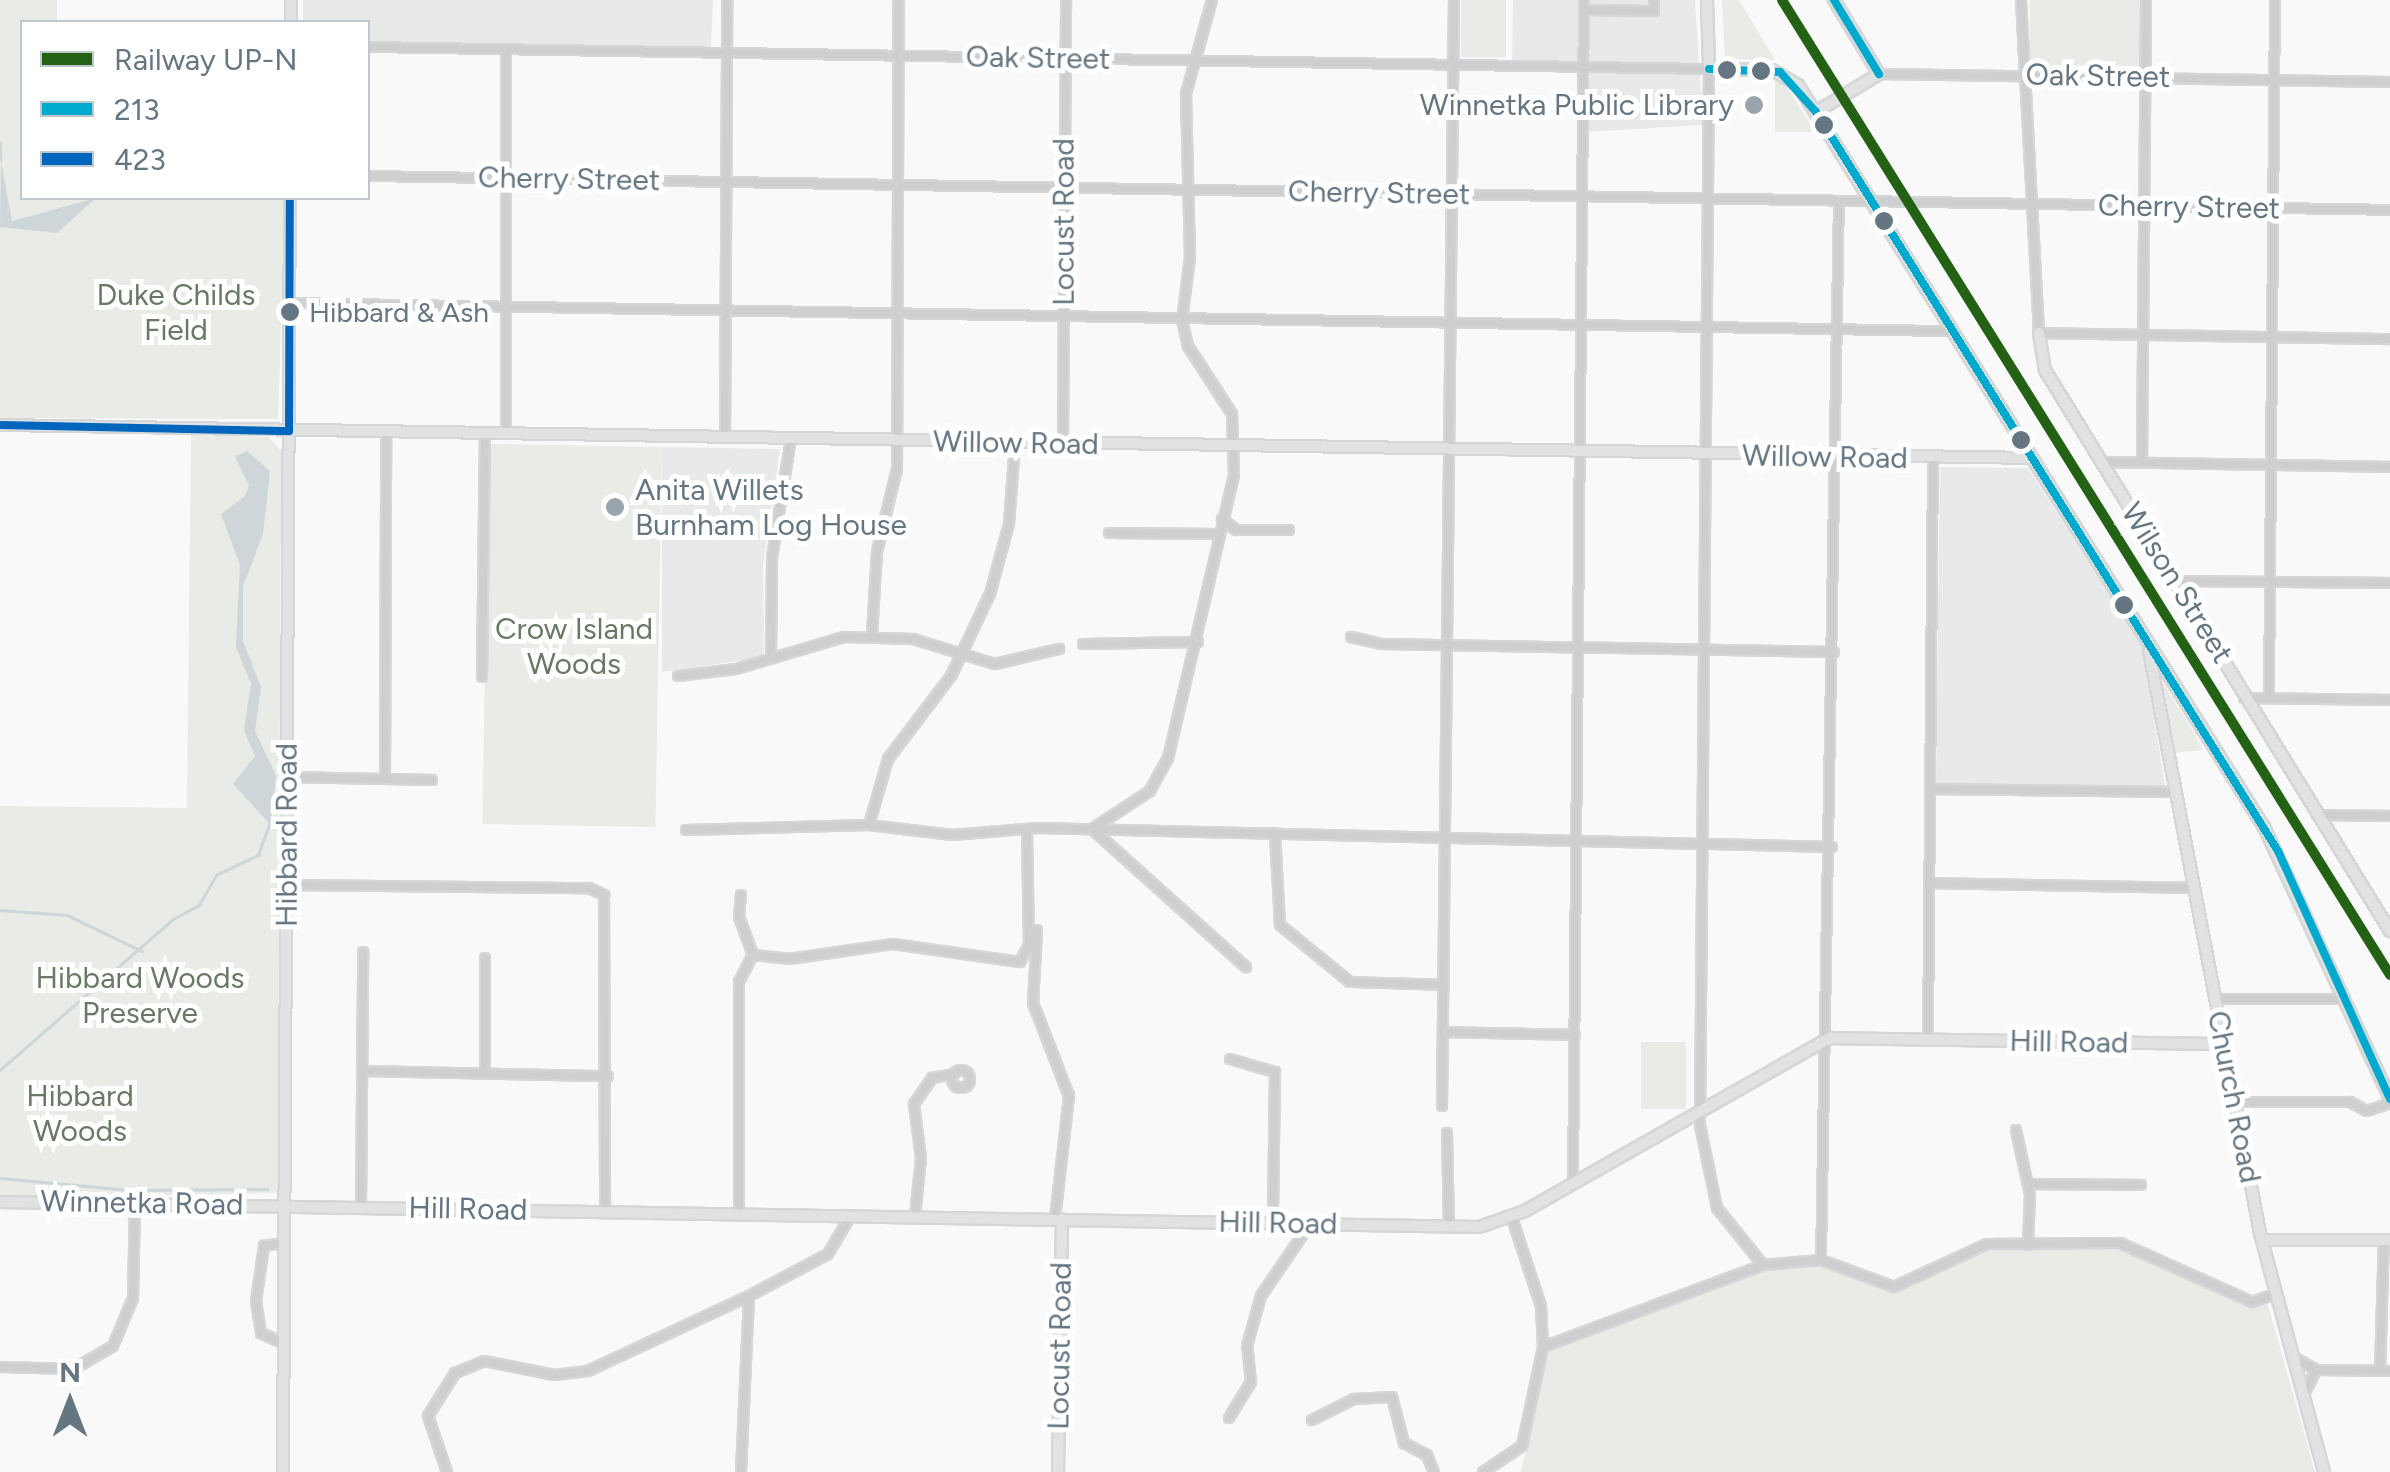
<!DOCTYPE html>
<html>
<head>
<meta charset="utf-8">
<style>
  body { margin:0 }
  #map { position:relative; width:2390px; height:1472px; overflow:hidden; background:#f9f9f9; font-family:Figtree,sans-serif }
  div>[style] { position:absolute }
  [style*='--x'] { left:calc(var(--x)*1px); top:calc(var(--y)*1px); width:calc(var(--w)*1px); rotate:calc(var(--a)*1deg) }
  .built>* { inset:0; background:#e8e9e9 }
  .green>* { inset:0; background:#e8ebe6; transform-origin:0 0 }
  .water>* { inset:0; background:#ced6d9 }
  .stream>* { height:2.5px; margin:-1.25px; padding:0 1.25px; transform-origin:1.25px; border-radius:1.25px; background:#ced6d9 }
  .roads { filter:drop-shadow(2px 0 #d5d6d7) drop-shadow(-2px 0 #d5d6d7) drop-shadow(0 2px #d5d6d7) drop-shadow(0 -2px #d5d6d7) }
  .street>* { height:8px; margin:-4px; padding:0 4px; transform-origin:4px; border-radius:4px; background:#cecfd0 }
  .street>.ring { margin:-4px; padding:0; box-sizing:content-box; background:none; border:8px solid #cecfd0; border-radius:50% }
  .secondary>* { height:10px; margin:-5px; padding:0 5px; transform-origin:5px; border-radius:5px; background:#e1e2e2 }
  .bus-1>* { height:8px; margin:-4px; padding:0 4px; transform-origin:4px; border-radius:4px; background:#00a9ce }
  .bus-2>* { height:8px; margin:-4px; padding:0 4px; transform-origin:4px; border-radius:4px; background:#0065bd }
  .rail-1>* { height:10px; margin:-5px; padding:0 5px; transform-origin:5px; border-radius:5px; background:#236214 }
  .dots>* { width:28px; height:28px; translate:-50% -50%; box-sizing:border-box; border:5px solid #fff; border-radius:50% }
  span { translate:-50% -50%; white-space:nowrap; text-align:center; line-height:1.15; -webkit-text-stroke:10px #fff; paint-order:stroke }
  .bus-label { font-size:28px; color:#657683 }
  .left { translate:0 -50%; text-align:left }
  .street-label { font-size:30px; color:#657683 }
  .poi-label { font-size:30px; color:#657683 }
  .right { translate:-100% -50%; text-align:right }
  .park-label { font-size:30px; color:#687a64 }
  .legend { position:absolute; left:20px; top:20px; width:350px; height:180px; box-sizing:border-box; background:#fff; border:2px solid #c1c8cd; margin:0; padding:12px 18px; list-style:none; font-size:30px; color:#657683 }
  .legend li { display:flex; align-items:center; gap:20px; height:50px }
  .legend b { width:50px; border:2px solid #c1c8cd }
  .north { position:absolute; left:20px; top:1352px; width:100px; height:100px; -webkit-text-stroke:8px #fff; paint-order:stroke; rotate:0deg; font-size:28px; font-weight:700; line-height:40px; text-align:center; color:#657683 }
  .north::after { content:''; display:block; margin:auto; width:35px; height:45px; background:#657683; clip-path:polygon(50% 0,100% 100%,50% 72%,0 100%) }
</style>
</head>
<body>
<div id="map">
  <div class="built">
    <div style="clip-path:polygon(303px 0,713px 0,711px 48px,368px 42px,368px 22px,303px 22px)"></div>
    <div style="clip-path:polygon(1513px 0,1695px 0,1703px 125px,1583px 132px,1583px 68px,1512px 66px)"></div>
    <div style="clip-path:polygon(662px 447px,780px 449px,763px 565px,764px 657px,662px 672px)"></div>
    <div style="clip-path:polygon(1940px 467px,2028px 468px,2143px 648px,2165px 786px,1936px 785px)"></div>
  </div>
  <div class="green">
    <div style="clip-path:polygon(0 0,57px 0,57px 22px,22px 22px,22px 198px,285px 198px,278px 419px,0 418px)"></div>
    <div style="left:1461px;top:0;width:45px;height:57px"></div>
    <div style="clip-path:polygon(1722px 0,1739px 0,1775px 60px,1725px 59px)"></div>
    <div style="left:2030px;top:0;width:112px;height:66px"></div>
    <div style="clip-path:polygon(1775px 80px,1790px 91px,1815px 132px,1775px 132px)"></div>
    <div style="clip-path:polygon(191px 435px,269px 437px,281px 451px,278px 1193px,0 1198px,0 806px,187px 808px)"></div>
    <div style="left:489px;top:444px;width:173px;height:380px;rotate:1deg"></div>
    <div style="clip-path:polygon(2162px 681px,2204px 750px,2172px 753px)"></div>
    <div style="left:1641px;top:1042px;width:45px;height:67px"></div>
    <div style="clip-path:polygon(2013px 1246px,2127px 1248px,2253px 1305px,2267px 1302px,2315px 1472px,1521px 1472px,1549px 1347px,1763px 1269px,1822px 1263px,1893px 1291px,1978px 1248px)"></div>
  </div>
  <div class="water">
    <div style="clip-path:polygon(1px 162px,12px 221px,96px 198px,57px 233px,0 227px)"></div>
    <div style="clip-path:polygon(247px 451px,270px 471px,263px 534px,243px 586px,243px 641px,261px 687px,255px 731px,276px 776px,271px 825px,233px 784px,255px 756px,244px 730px,251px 684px,236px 647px,240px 565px,221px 514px,245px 496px,249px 485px,235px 457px)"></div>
  </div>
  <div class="stream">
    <div style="--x:0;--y:142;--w:18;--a:87"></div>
    <div style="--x:0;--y:910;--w:67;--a:4.3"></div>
    <div style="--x:67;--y:915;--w:83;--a:25.6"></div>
    <div style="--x:0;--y:1070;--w:230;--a:-41.1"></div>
    <div style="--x:173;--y:919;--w:30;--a:-28"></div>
    <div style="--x:199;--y:905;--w:34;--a:-60"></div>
    <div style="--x:216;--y:875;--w:47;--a:-25.5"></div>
    <div style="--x:258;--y:855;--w:35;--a:-70"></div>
    <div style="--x:0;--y:1178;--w:130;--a:5.3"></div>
    <div style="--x:129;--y:1190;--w:138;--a:-0.4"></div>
  </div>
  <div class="roads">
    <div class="street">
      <div style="--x:1212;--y:0;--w:98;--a:105.5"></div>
      <div style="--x:1186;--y:94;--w:163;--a:88.6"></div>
      <div style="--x:1190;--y:257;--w:64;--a:97.2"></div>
      <div style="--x:1182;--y:320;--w:27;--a:77"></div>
      <div style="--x:1188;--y:346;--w:81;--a:57.1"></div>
      <div style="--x:1232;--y:414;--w:61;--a:88.1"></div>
      <div style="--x:1234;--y:475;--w:291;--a:103.1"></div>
      <div style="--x:1168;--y:758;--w:38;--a:119"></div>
      <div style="--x:1150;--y:791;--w:69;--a:146.8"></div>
      <div style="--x:1092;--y:829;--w:207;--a:41.9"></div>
      <div style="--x:2021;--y:0;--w:333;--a:86.9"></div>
      <div style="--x:2039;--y:333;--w:351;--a:1"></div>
      <div style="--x:1584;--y:10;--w:70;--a:0.8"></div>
      <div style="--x:1654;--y:11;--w:11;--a:-90"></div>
      <div style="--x:368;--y:47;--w:1341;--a:0.94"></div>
      <div style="--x:1709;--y:69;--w:1056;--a:90.49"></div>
      <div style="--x:1700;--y:1125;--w:85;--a:78.4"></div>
      <div style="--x:1717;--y:1208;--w:73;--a:51.1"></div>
      <div style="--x:506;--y:49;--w:385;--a:90"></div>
      <div style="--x:1879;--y:74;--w:511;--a:0.9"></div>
      <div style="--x:368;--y:176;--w:2022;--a:0.96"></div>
      <div style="--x:289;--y:303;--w:1662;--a:0.97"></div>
      <div style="--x:725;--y:438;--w:438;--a:-89.7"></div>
      <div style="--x:1063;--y:444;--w:444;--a:-89.6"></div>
      <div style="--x:2103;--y:462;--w:287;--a:1"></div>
      <div style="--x:2142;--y:463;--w:463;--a:-89.5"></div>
      <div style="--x:1222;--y:519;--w:18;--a:38"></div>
      <div style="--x:1236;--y:530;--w:53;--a:0"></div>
      <div style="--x:1109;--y:533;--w:107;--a:0.5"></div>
      <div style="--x:2177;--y:581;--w:213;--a:0.5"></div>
      <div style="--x:872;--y:635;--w:83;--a:-86.6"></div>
      <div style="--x:877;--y:552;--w:85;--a:-76.5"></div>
      <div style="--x:897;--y:469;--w:469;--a:-89.8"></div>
      <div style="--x:1351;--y:637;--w:31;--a:13"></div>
      <div style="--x:1381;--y:644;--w:453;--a:1"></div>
      <div style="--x:1083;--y:644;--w:115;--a:-1"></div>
      <div style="--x:771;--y:658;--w:101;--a:-89.4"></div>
      <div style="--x:772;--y:557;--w:120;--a:-80.9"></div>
      <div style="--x:678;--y:676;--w:58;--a:-6.9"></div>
      <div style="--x:736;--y:669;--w:113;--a:-16.5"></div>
      <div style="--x:844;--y:637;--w:69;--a:1.7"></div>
      <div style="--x:913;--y:639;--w:86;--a:17"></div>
      <div style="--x:995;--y:664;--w:66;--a:-13.2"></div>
      <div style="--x:482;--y:677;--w:243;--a:-89.3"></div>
      <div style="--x:2244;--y:698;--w:146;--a:0.8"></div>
      <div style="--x:2269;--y:698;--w:698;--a:-89.51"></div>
      <div style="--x:287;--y:777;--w:145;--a:1.2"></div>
      <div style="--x:385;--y:779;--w:347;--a:-89.8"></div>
      <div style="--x:1930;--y:789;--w:244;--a:0.7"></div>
      <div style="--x:2317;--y:815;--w:73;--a:0.8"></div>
      <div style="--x:869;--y:825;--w:69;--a:-73.9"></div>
      <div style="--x:888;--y:759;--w:104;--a:-52.8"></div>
      <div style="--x:951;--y:676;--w:91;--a:-64.6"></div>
      <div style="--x:990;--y:594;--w:73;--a:-74.8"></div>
      <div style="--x:1009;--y:524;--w:81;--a:-85.8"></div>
      <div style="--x:686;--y:830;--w:183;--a:-1.6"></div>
      <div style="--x:869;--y:825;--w:84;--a:6.9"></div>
      <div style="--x:952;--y:835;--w:86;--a:-4.7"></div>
      <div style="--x:1038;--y:828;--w:794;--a:1.37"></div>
      <div style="--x:1275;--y:833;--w:92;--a:86.9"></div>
      <div style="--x:1280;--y:925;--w:90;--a:39.2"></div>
      <div style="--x:1350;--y:982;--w:94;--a:1.8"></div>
      <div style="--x:1929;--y:883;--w:262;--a:1.1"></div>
      <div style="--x:287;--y:885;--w:302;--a:0.6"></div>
      <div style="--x:589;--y:888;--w:17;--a:25"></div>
      <div style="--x:604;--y:895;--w:316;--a:89.8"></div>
      <div style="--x:1037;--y:930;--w:73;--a:93.1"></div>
      <div style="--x:1033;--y:1003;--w:100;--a:68.8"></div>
      <div style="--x:1069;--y:1096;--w:124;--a:96.5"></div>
      <div style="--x:753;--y:955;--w:36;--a:6"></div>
      <div style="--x:789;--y:959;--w:105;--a:-8.2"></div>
      <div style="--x:893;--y:944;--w:128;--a:8.1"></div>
      <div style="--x:1020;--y:962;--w:19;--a:-62"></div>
      <div style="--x:1029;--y:945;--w:114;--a:-91"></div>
      <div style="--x:2215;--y:999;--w:129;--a:0"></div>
      <div style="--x:1443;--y:1032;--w:132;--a:1.3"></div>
      <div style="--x:1928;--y:1040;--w:581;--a:-89.51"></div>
      <div style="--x:1230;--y:1059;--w:47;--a:16.1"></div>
      <div style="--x:1275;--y:1072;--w:152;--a:90.8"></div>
      <div class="ring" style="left:952px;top:1070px;width:10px;height:10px"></div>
      <div style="--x:362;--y:1071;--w:246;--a:1.2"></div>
      <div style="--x:485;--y:1073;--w:115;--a:-90"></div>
      <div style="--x:2234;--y:1102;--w:116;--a:0"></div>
      <div style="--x:2350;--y:1102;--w:19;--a:28"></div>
      <div style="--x:2367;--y:1111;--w:24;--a:-19"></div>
      <div style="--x:1442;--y:1106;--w:1106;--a:-89.38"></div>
      <div style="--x:2016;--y:1130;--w:66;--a:77.8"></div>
      <div style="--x:2030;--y:1195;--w:50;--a:92.3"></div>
      <div style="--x:1447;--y:1133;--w:93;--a:88.8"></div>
      <div style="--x:1573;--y:1184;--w:1184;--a:-89.47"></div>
      <div style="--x:2028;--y:1184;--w:113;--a:0.5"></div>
      <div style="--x:361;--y:1206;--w:254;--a:-89.5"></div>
      <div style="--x:739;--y:1213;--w:231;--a:-90"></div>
      <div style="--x:739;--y:982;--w:30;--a:-63"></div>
      <div style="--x:753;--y:955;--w:40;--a:-110.2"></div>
      <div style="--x:739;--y:917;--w:22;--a:-85"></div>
      <div style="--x:915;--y:1216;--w:58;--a:-84.1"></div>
      <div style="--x:921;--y:1158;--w:54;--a:-97.4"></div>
      <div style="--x:914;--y:1104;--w:32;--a:-55"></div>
      <div style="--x:932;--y:1078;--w:22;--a:-10"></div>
      <div style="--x:1821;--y:1260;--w:1059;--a:-89.03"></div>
      <div style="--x:283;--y:1343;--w:24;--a:-156"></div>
      <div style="--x:261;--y:1333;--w:32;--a:-99"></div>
      <div style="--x:256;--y:1301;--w:56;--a:-81.7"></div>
      <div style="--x:264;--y:1246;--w:20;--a:-9"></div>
      <div style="--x:1543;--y:1347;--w:235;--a:-20.4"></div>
      <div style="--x:1763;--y:1265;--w:58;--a:-4.9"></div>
      <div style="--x:1821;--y:1260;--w:78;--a:20.3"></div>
      <div style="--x:1894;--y:1287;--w:102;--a:-24.8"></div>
      <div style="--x:1987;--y:1244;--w:133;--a:-0.4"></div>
      <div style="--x:2120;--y:1243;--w:145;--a:24.1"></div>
      <div style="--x:2252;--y:1302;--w:24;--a:-19"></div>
      <div style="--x:2293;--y:1357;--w:26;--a:29"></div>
      <div style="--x:2316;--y:1370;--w:74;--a:0.8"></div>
      <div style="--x:0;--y:1367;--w:74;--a:1.5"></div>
      <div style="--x:74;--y:1369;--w:45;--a:-30.5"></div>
      <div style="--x:113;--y:1346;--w:52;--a:-67.4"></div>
      <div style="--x:133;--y:1298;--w:95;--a:-88.8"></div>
      <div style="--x:2380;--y:1371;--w:131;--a:-88.3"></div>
      <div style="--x:2303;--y:1396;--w:29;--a:-63"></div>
      <div style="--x:1229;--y:1418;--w:42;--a:-58.6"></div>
      <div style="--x:1251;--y:1382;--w:36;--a:-96"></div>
      <div style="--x:1247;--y:1346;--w:52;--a:-74.4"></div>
      <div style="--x:1261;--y:1296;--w:87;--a:-55.8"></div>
      <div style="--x:1312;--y:1420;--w:47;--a:-26.6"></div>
      <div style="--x:1354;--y:1399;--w:38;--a:-3"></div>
      <div style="--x:1392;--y:1397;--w:48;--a:75.4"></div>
      <div style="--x:1404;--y:1443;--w:26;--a:28"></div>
      <div style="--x:1427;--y:1455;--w:18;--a:68"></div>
      <div style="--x:447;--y:1472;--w:59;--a:-108.7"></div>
      <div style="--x:428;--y:1416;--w:51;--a:-57.9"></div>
      <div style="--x:455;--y:1373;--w:31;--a:-22"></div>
      <div style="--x:484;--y:1361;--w:72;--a:11.2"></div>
      <div style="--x:555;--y:1375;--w:33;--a:-7"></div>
      <div style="--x:588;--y:1371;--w:178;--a:-25"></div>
      <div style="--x:741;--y:1472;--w:176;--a:-87.4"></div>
      <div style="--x:749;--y:1296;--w:89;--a:-28"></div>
      <div style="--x:828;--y:1254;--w:45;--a:-59.5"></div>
      <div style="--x:1483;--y:1472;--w:47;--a:-33.7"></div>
      <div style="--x:1522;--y:1446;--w:101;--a:-78"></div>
      <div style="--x:1543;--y:1347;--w:41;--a:-92.8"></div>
      <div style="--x:1541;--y:1306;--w:93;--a:-108.2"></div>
    </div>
    <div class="secondary">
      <div style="--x:1707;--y:0;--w:69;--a:88.3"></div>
      <div style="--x:1709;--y:69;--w:63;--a:0.9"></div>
      <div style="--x:1772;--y:70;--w:30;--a:30"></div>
      <div style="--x:1798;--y:85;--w:876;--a:57.87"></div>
      <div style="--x:2264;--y:827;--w:300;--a:65.1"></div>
      <div style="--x:291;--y:22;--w:22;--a:-90"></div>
      <div style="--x:1816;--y:112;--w:74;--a:-31.1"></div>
      <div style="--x:1879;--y:74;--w:87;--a:-121.3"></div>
      <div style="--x:2039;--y:333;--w:37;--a:81"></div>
      <div style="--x:2045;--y:370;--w:659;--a:58.41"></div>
      <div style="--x:0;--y:425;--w:2031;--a:0.93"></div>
      <div style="--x:2149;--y:651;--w:592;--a:79.2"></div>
      <div style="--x:2260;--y:1233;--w:247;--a:75"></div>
      <div style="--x:0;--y:1202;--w:1479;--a:0.97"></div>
      <div style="--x:1479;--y:1227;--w:49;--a:-19.2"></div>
      <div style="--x:1525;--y:1211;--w:351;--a:-29.6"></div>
      <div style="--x:1830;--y:1038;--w:394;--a:0.9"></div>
      <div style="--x:2262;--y:1240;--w:128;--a:0"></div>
      <div style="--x:283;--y:1472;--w:1274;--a:-89.69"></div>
      <div style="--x:1058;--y:1472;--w:253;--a:-89.1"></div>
    </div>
  </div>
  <div class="bus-1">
    <div style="--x:1834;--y:0;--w:87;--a:58.7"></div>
    <div style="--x:1709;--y:69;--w:71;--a:2.4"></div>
    <div style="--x:1780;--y:72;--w:54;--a:48"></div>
    <div style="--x:1816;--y:112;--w:872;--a:57.99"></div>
    <div style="--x:2278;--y:851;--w:272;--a:65.7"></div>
  </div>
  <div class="bus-2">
    <div style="--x:0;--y:425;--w:289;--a:1.2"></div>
    <div style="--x:289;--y:431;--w:233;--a:-89.8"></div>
  </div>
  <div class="rail-1">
    <div style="--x:1782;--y:0;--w:1149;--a:58.05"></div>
  </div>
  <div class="dots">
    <div style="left:1727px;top:70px;background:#657683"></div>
    <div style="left:1761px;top:71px;background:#657683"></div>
    <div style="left:1754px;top:105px;background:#99a4ac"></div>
    <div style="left:1824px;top:125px;background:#657683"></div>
    <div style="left:1884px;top:221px;background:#657683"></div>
    <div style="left:290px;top:312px;background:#657683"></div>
    <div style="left:2021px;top:440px;background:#657683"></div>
    <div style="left:615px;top:507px;background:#99a4ac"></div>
    <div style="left:2124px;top:605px;background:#657683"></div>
  </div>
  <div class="bus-label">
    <span class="left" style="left:309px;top:312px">Hibbard &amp; Ash</span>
  </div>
  <div class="street-label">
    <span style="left:1038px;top:58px;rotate:1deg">Oak Street</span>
    <span style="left:2098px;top:76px;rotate:1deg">Oak Street</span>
    <span style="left:569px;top:179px;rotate:1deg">Cherry Street</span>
    <span style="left:1379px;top:193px;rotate:1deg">Cherry Street</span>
    <span style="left:2189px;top:207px;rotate:1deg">Cherry Street</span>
    <span style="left:1064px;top:222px;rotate:-90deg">Locust Road</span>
    <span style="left:1016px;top:443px;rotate:1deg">Willow Road</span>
    <span style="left:1825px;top:457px;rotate:1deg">Willow Road</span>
    <span style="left:2177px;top:583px;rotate:58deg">Wilson Street</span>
    <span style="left:287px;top:835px;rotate:-90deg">Hibbard Road</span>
    <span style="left:2069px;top:1042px;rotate:1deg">Hill Road</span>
    <span style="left:2234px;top:1097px;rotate:79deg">Church Road</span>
    <span style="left:142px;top:1203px;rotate:1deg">Winnetka Road</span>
    <span style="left:468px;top:1209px;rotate:1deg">Hill Road</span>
    <span style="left:1278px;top:1223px;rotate:1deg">Hill Road</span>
    <span style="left:1060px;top:1346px;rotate:-89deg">Locust Road</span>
  </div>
  <div class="poi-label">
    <span class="right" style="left:1734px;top:105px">Winnetka Public Library</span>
    <span class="left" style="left:635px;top:507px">Anita Willets<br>Burnham Log House</span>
  </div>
  <div class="park-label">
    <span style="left:176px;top:312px">Duke Childs<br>Field</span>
    <span style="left:574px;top:646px">Crow Island<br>Woods</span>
    <span style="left:140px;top:995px">Hibbard Woods<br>Preserve</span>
    <span style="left:80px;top:1113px">Hibbard<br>Woods</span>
  </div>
  <ul class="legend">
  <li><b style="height:12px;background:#236214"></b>Railway UP-N</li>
  <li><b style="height:12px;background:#00a9ce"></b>213</li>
  <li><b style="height:12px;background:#0065bd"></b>423</li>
  </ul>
  <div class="north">N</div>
</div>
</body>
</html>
